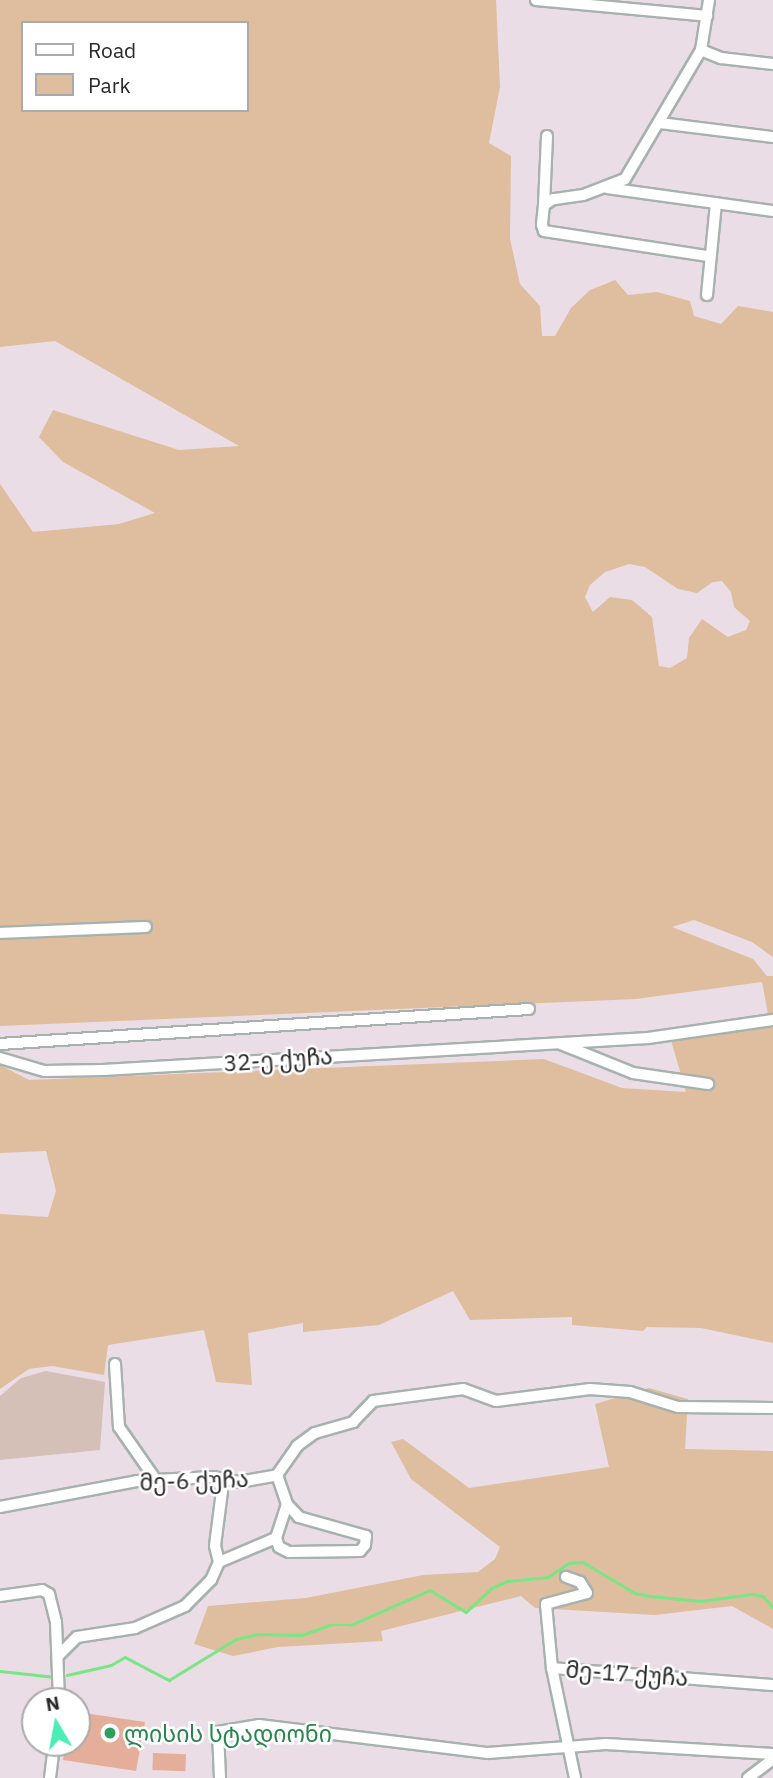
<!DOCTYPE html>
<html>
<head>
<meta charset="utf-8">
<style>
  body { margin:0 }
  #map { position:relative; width:773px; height:1778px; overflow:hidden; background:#ebdde5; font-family:"IBM Plex Sans","Noto Sans Georgian",sans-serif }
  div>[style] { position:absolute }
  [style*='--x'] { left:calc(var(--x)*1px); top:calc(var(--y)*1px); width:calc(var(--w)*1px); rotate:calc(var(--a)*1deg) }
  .green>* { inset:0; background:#debe9e }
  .cemetery>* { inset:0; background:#d4c0b6 }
  .pitch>* { inset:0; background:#e4ae9a; transform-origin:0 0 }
  .stream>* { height:2.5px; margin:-1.25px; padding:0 1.25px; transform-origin:1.25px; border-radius:1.25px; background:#78e684 }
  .roads { filter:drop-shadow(2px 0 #a7b2ae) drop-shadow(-2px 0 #a7b2ae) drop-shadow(0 2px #a7b2ae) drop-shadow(0 -2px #a7b2ae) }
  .minor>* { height:10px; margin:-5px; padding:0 5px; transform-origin:5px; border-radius:5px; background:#fff }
  .dots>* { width:19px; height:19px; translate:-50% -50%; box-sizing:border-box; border:4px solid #fff; border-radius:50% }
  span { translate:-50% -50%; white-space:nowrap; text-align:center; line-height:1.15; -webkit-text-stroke:5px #fff; paint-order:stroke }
  .street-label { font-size:23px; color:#2a2a2a }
  .leisure-label { font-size:23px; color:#27864d }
  .left { translate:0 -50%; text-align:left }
  .legend { position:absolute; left:21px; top:21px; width:228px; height:91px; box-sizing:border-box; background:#fff; border:2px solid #aaa; margin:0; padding:9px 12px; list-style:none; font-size:21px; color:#2a2a2a }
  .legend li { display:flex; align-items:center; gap:14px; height:35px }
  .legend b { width:35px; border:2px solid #aaa }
  .north { position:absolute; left:21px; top:1687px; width:70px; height:70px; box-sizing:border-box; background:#fff; border:2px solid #aaa; border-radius:50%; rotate:350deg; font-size:19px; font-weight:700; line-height:28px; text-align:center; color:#2a2a2a }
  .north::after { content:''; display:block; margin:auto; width:24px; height:32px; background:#49edb5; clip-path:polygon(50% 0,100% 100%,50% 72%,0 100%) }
</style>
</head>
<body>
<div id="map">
  <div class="green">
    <div style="clip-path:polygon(evenodd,0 0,496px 0,500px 87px,489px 143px,511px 156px,510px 239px,520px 284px,540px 306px,542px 336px,555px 336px,571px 308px,590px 290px,615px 280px,628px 295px,657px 292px,690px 301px,694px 316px,721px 324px,738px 306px,773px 312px,773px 957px,752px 942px,694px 920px,672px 927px,753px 959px,767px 976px,773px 976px,773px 1343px,701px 1328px,647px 1327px,643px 1331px,572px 1325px,572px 1317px,470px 1320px,453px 1291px,379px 1325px,303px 1332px,303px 1323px,248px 1333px,252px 1385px,216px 1382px,204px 1330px,108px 1345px,104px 1375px,52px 1366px,29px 1369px,0 1389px,0 1214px,48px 1217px,56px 1191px,46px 1151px,0 1153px,0 1065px,29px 1080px,544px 1059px,622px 1088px,686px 1092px,668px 1030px,768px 1014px,762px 982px,636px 999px,0 1026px,0 484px,33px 532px,119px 524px,155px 513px,63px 462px,39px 437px,53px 410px,179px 450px,239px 446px,55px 341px,0 347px,0 0,23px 23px,247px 23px,247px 110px,23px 110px,23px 23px,0 0,629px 564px,645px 567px,678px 589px,697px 593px,713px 582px,722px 581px,731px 592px,734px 607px,750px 621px,746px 630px,728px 637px,702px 619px,689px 638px,687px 658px,670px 668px,659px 666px,652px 617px,632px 600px,610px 597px,593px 612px,585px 597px,590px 585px,605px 572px,629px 564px)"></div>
    <div style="clip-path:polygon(649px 1388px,688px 1399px,685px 1449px,773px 1451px,773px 1629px,732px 1606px,655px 1615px,535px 1608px,521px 1596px,381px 1631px,383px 1641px,278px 1647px,233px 1656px,194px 1644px,208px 1606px,306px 1598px,423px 1575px,478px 1572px,495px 1559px,500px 1547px,411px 1479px,391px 1442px,403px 1439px,469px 1488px,609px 1467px,595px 1404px)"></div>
  </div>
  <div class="cemetery">
    <div style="clip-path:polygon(46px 1371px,105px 1382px,100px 1450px,0 1460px,0 1396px,21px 1378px)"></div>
  </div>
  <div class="pitch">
    <div style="clip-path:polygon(77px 1712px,145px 1722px,136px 1771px,63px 1760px,66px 1743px,77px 1743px)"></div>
    <div style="left:153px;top:1753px;width:33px;height:17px;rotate:2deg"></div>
  </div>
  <div class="stream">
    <div style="--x:0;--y:1671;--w:55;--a:6.2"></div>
    <div style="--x:67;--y:1675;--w:45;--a:-12.8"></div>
    <div style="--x:111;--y:1665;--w:16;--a:-30"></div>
    <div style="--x:125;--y:1657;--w:50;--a:27.6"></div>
    <div style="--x:169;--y:1680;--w:79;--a:-31.5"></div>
    <div style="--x:236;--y:1639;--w:22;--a:-13"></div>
    <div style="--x:257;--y:1634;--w:45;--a:1.3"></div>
    <div style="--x:302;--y:1635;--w:30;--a:-20"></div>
    <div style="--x:330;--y:1625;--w:21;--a:0"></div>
    <div style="--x:351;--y:1625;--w:86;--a:-23.9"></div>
    <div style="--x:430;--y:1590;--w:42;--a:31.4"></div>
    <div style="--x:466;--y:1612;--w:35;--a:-43"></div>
    <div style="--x:492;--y:1588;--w:17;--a:-24"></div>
    <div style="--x:508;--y:1581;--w:40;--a:-5.7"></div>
    <div style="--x:548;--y:1577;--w:25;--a:-34"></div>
    <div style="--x:569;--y:1563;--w:14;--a:-4"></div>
    <div style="--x:583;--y:1562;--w:61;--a:30.8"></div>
    <div style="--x:635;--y:1593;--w:15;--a:11"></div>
    <div style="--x:650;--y:1596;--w:51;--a:5.6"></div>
    <div style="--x:701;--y:1601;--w:51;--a:-7.8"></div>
    <div style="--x:752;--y:1594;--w:11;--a:10"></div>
    <div style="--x:763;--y:1596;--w:15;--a:48"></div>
  </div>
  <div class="roads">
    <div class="minor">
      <div style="--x:536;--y:0;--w:172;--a:5.3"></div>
      <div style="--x:709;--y:0;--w:51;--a:99.1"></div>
      <div style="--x:701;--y:50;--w:22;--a:22"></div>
      <div style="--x:721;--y:58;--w:52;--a:6.6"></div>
      <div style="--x:701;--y:50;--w:150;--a:120.5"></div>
      <div style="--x:625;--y:179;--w:45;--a:159.1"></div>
      <div style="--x:583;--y:195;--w:30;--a:172"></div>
      <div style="--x:553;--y:199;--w:11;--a:146"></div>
      <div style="--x:544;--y:205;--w:20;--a:96"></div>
      <div style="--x:542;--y:225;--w:6;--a:72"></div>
      <div style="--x:544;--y:231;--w:166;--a:8.7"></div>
      <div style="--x:660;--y:123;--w:114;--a:7.1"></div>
      <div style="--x:607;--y:188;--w:168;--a:7.9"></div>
      <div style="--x:544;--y:205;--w:69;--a:-87.5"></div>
      <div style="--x:707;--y:295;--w:92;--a:-84.4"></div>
      <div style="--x:0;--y:933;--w:146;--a:-2.4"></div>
      <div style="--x:0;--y:1044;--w:530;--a:-3.79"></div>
      <div style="--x:561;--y:1044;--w:78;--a:21.9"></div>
      <div style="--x:633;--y:1073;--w:76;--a:8.3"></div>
      <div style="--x:0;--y:1058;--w:46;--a:16.5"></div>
      <div style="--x:44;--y:1071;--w:59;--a:-1"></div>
      <div style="--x:103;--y:1070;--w:546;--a:-3.36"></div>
      <div style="--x:648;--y:1038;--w:126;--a:-8.2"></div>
      <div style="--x:115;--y:1364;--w:63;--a:86.4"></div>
      <div style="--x:119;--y:1427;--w:65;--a:55.1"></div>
      <div style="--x:218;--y:1481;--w:11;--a:68"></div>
      <div style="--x:222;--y:1491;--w:55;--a:97.3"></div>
      <div style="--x:215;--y:1546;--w:16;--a:76"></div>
      <div style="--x:0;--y:1507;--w:139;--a:-10.7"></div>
      <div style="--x:137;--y:1481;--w:76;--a:-3"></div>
      <div style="--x:213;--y:1477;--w:26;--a:11"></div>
      <div style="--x:239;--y:1482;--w:39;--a:-10"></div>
      <div style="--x:277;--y:1475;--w:35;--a:-55"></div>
      <div style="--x:297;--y:1446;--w:22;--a:-36"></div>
      <div style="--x:315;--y:1433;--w:40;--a:-16"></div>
      <div style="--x:353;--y:1422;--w:29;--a:-46"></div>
      <div style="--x:373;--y:1401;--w:91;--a:-7.6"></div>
      <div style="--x:463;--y:1389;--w:35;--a:20"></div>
      <div style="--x:496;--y:1401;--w:95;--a:-7.3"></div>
      <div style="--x:590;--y:1389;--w:40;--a:4.3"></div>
      <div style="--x:630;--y:1392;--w:50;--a:17.4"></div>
      <div style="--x:678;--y:1407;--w:95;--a:0.6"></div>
      <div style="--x:276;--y:1538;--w:9;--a:72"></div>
      <div style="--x:279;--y:1547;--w:11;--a:27"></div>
      <div style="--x:289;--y:1552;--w:71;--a:-0.8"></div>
      <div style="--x:360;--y:1551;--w:8;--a:-50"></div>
      <div style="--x:365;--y:1545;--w:9;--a:-84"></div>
      <div style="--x:366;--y:1536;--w:70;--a:-164.2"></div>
      <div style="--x:299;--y:1517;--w:18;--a:-133"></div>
      <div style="--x:0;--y:1596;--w:42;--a:-8.1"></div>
      <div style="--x:42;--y:1590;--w:8;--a:30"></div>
      <div style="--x:49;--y:1594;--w:29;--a:76"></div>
      <div style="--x:56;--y:1622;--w:79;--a:87.8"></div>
      <div style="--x:58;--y:1656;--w:27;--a:-45"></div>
      <div style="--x:77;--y:1637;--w:59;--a:-8.8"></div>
      <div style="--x:135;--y:1628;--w:55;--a:-23.7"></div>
      <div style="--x:185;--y:1606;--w:37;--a:-45"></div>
      <div style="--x:211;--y:1580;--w:20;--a:-66"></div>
      <div style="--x:219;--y:1562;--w:62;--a:-22.8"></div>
      <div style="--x:276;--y:1538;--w:36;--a:-72"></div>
      <div style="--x:287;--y:1504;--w:31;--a:-109"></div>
      <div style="--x:552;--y:1668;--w:64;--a:-95.4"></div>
      <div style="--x:546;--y:1604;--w:42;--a:-15"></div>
      <div style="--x:587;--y:1593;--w:13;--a:-122"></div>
      <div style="--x:580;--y:1582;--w:15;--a:-160"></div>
      <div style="--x:50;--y:1778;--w:35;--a:-83"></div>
      <div style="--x:220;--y:1778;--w:46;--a:-92.5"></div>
      <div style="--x:218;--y:1732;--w:42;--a:-9.7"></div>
      <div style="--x:259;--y:1725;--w:231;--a:7"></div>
      <div style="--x:488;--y:1753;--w:118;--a:-4.4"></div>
      <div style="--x:606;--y:1744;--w:167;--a:3.4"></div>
      <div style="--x:575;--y:1778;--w:112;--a:-101.8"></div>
      <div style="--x:552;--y:1668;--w:222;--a:4.4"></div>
      <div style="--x:748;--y:1778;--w:31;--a:-37"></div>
    </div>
  </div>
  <div class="dots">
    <div style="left:110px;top:1733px;background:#2e9e5b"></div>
  </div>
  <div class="street-label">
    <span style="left:278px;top:1059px;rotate:-4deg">32-ე ქუჩა</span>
    <span style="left:194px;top:1480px;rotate:-2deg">მე-6 ქუჩა</span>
    <span style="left:627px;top:1673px;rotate:4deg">მე-17 ქუჩა</span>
  </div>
  <div class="leisure-label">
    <span class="left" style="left:124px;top:1733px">ლისის სტადიონი</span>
  </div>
  <ul class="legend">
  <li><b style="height:9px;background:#fff"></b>Road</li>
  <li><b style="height:19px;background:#debe9e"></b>Park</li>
  </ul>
  <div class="north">N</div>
</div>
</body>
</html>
